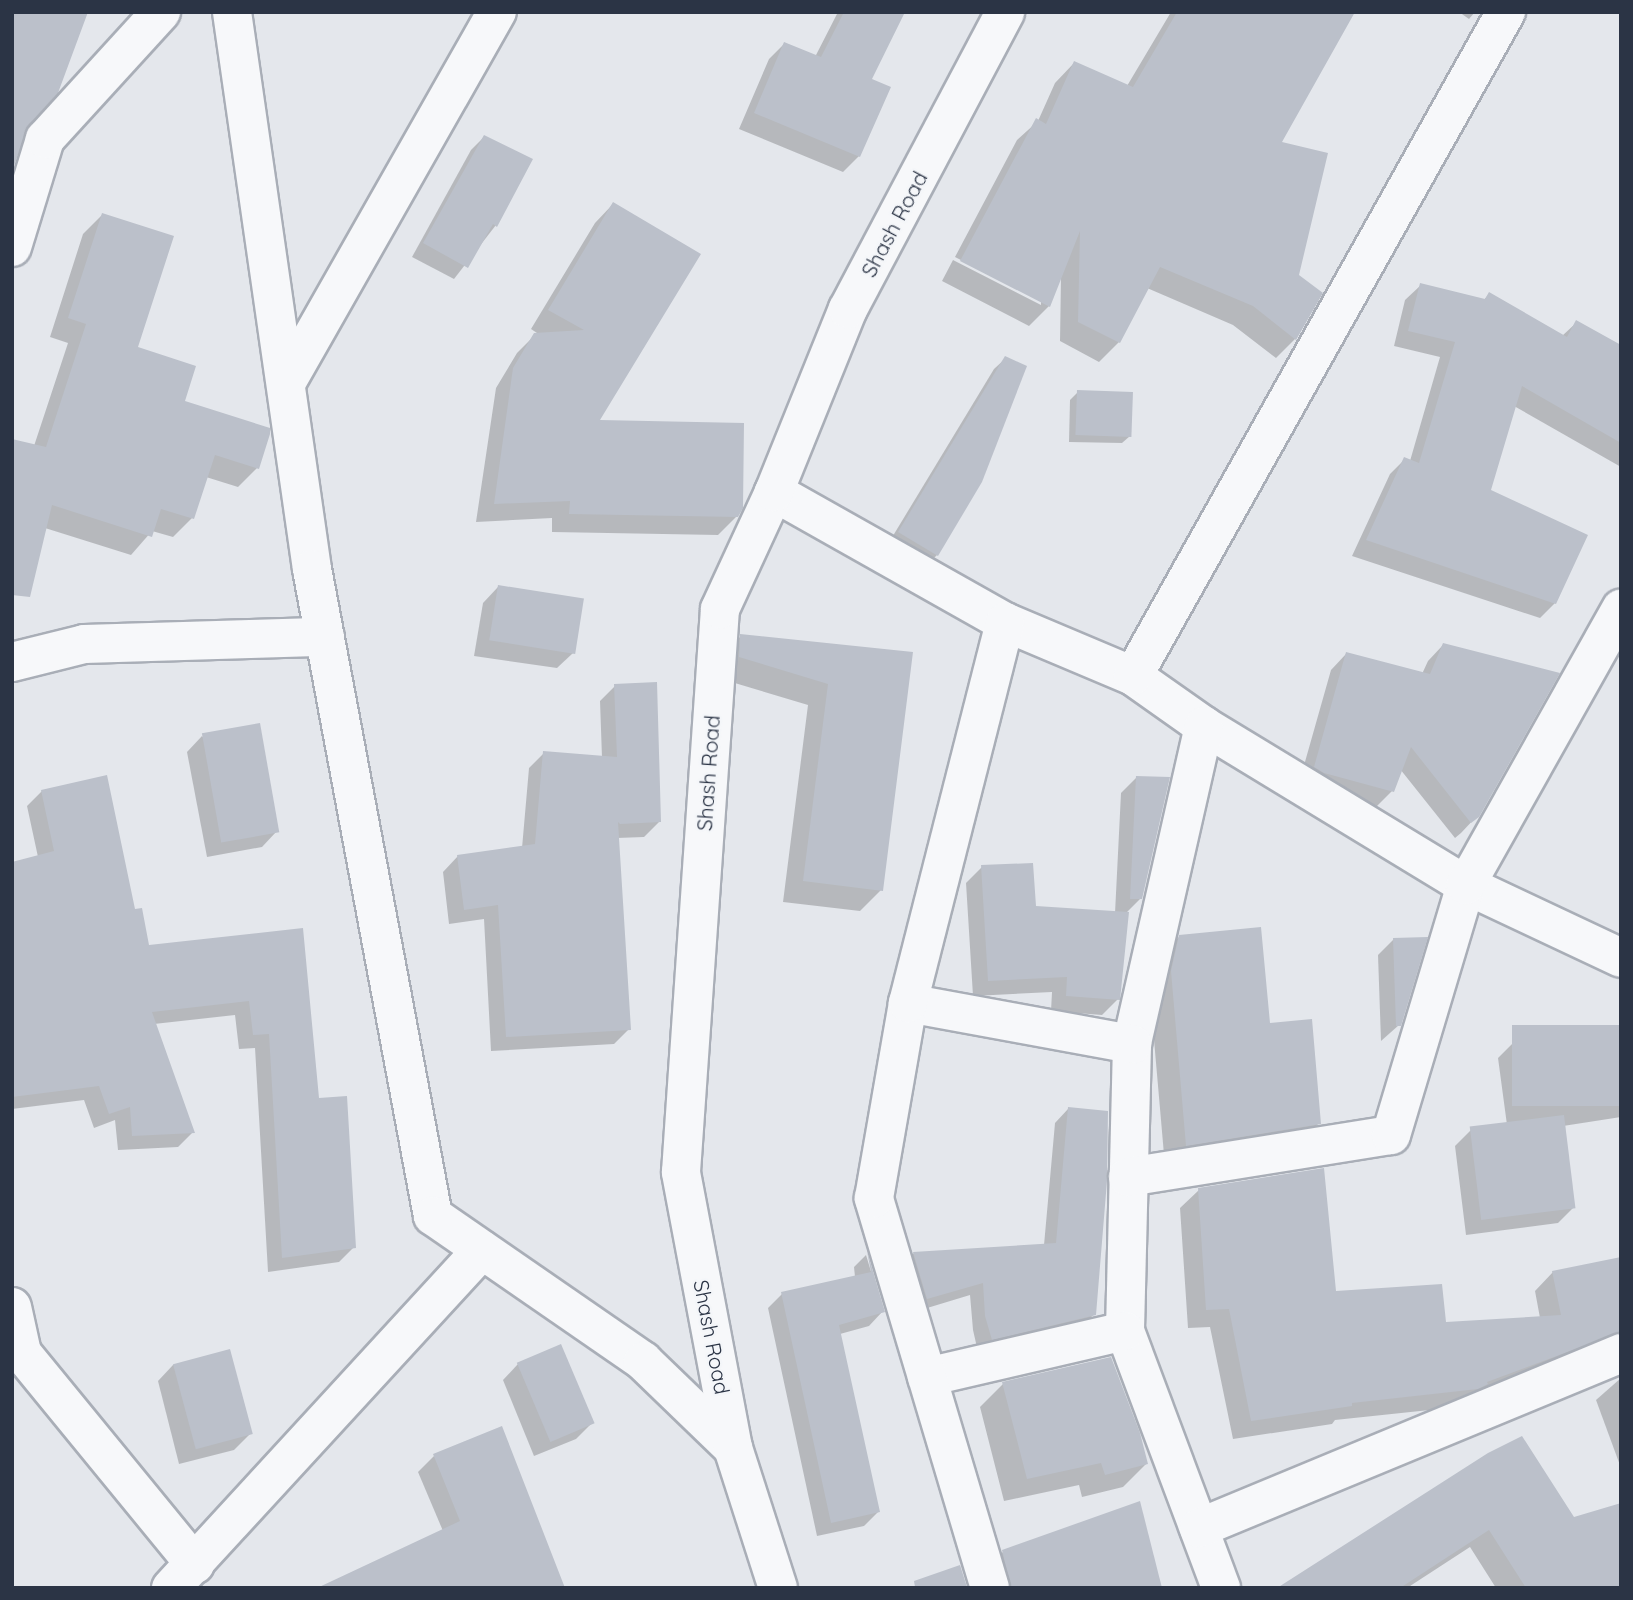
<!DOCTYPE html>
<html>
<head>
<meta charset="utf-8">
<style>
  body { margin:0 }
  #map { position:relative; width:1633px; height:1600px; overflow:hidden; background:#e4e7ec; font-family:Quicksand,sans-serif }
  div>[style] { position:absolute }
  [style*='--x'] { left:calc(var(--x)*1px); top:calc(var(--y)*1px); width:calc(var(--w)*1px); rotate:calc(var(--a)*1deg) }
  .shadow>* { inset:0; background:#0003 }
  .building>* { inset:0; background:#bbc0ca; transform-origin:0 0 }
  .roads { filter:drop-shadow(2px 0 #a9aeb7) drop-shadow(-2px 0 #a9aeb7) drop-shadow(0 2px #a9aeb7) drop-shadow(0 -2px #a9aeb7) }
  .minor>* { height:38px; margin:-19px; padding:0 19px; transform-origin:19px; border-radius:19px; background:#f7f8fa }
  .tertiary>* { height:38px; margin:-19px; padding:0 19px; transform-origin:19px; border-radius:19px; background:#f7f8fa }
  span { translate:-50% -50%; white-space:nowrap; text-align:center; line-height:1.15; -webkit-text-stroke:5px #f4f6f9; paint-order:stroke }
  .street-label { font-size:21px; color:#2b3445 }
  .frame { position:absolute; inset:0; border:14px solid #2b3445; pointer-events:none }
</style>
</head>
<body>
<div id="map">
  <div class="shadow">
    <div style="clip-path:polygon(838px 12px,903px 12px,869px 80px,859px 156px,843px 172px,739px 129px,769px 59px,784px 44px,815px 57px)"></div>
    <div style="clip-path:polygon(1171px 12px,1206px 12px,1279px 143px,1297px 276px,1295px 339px,1276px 358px,1233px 325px,1147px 288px,1119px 342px,1099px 362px,1060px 341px,1061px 276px,1049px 306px,1029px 326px,942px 281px,953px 260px,1041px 305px,1041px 301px,955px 257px,1017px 140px,1038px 121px,1055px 83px,1074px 63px,1127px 86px)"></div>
    <div style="clip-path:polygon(1459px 12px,1475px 12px,1469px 19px)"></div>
    <div style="clip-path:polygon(484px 137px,496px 225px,454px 279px,412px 257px,471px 150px)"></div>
    <div style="clip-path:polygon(613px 204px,597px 422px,737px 516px,718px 535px,552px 532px,552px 518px,476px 522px,496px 388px,517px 353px,537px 333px,531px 329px,595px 223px)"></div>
    <div style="clip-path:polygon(102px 215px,136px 348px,182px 402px,269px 434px,257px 468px,238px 487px,206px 477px,192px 518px,173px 537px,152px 531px,131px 555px,45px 528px,34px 446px,68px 343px,50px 337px,83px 234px)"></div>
    <div style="clip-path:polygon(1421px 285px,1483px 301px,1489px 294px,1562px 336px,1576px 323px,1621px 391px,1621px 467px,1514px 406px,1489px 491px,1555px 603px,1540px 618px,1352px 556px,1390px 474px,1405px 459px,1410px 461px,1440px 357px,1394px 346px,1405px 300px)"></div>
    <div style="clip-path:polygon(1006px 358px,937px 555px,926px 566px,888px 544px,994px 369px)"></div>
    <div style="clip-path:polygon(1078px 392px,1130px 436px,1122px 443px,1069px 442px,1070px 400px)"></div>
    <div style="clip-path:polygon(498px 587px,573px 653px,557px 668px,474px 656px,483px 603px)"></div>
    <div style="clip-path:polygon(741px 636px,911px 654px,881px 890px,860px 911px,783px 902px,808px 705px,718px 678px,720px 657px)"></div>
    <div style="clip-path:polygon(1443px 645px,1477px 816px,1461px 833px,1455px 838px,1400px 769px,1392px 791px,1376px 807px,1308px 789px,1299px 783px,1331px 670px,1346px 654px,1422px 674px,1428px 661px)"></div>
    <div style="clip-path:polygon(615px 686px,659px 822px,644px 837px,617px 838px,629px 1029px,614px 1044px,491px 1051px,484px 919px,449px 924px,443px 872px,458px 856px,522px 848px,529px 768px,544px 753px,602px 758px,600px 701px)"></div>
    <div style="clip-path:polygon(202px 736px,277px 831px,262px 847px,207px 857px,187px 752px)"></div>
    <div style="clip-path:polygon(1137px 777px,1141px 898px,1127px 912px,1118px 999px,1102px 1015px,1051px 1011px,1052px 992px,973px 996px,966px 883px,982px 867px,1034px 908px,1115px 913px,1121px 793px)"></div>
    <div style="clip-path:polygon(42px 791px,133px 911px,148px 947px,301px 930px,317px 1099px,354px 1247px,339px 1262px,268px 1272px,255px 1048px,239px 1049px,235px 1015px,154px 1024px,193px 1132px,178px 1147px,118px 1150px,115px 1120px,94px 1128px,84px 1100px,12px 1109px,12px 863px,38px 857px,27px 806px)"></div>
    <div style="clip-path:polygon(1180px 936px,1319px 1123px,1297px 1145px,1165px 1166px,1150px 994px,1158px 958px)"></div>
    <div style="clip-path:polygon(1394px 939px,1399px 1025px,1381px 1041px,1378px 955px)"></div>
    <div style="clip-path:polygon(1621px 1027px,1621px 1117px,1563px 1126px,1574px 1207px,1558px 1223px,1466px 1235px,1455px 1146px,1471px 1130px,1507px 1125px,1498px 1058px,1513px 1043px)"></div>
    <div style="clip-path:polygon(1068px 1109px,1094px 1314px,1081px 1328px,978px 1352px,973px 1330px,970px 1295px,914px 1312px,900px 1267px,914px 1253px,1044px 1245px,1055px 1123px)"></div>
    <div style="clip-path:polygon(1199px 1190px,1335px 1293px,1444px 1324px,1540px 1318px,1535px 1291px,1553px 1272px,1621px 1259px,1621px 1361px,1458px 1407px,1335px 1420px,1332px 1424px,1233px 1439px,1210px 1327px,1188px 1328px,1180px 1208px)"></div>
    <div style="clip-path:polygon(866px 1255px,883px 1311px,869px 1326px,840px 1334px,878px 1512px,864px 1526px,817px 1536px,768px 1308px,782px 1294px,855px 1277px,854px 1267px)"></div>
    <div style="clip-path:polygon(229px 1351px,250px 1434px,234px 1450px,179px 1464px,158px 1381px,173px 1365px)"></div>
    <div style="clip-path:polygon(518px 1364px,592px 1423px,576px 1439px,534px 1456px,503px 1380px)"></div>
    <div style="clip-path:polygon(1621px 1378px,1621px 1468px,1596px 1400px)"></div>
    <div style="clip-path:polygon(1003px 1384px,1146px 1464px,1123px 1487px,1082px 1497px,1079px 1485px,1004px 1501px,980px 1407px)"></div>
    <div style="clip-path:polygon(434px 1456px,563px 1588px,443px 1531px,418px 1472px)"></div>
    <div style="clip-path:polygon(1574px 1519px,1621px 1588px,1496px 1588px,1470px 1547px,1407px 1588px,1337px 1588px,1359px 1544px)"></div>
    <div style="clip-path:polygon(1003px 1552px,1157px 1588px,985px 1588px,981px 1573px)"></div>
    <div style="clip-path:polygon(959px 1567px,965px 1588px,925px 1588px,939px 1574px)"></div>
  </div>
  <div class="building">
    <div style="clip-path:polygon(12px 12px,88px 12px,58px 93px,29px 125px,12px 171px)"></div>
    <div style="clip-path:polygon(844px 12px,905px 12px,872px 79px,891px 87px,860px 157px,754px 113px,784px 42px,821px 57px)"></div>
    <div style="clip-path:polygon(1177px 12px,1355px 12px,1282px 142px,1328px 153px,1299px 275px,1323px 293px,1296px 340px,1253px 306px,1160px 267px,1120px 343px,1078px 322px,1080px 231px,1050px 307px,960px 261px,1036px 118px,1046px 124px,1074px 61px,1133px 87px)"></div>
    <div style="clip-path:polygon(484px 135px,533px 159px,497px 227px,493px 224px,468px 268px,423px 243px)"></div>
    <div style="clip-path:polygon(613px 202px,701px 254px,600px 420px,744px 423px,743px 508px,738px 517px,569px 514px,570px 501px,494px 504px,513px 368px,534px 333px,584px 330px,548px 310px)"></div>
    <div style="clip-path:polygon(102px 213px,174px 236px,138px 347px,196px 366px,185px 401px,270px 428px,270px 434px,259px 469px,215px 455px,194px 519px,161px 509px,152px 537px,52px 505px,30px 597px,12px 595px,12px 439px,46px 447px,86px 324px,68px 318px)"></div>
    <div style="clip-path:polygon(1420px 283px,1485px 299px,1489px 292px,1567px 337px,1576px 320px,1621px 345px,1621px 443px,1522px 386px,1491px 490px,1588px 535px,1556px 604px,1366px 540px,1404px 457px,1419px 463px,1455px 342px,1408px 331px)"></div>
    <div style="clip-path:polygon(1005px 356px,1027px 366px,982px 482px,938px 556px,898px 532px)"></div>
    <div style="left:1077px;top:390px;width:56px;height:45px;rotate:2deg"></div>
    <div style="left:498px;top:585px;width:87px;height:56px;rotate:9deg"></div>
    <div style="clip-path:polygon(740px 634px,913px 652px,883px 891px,803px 881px,828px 684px,739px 657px)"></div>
    <div style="clip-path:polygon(1443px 643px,1560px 673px,1479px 817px,1471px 823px,1411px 747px,1394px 792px,1324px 773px,1314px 767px,1346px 652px,1430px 674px)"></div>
    <div style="clip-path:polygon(657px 682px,661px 822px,620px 824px,618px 822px,631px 1030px,506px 1037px,498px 905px,464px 910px,457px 855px,535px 844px,543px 751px,617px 757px,614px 684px)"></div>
    <div style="left:260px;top:723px;width:111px;height:59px;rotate:80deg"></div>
    <div style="clip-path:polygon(107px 775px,135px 909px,142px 908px,149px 945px,303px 928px,319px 1098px,347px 1096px,356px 1248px,282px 1258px,269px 1034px,253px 1035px,249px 1001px,152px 1012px,195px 1133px,132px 1136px,130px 1107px,109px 1114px,99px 1086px,12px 1097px,12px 862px,54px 851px,41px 790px)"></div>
    <div style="clip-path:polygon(1136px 776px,1170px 777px,1142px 899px,1130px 899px)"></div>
    <div style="clip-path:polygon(1033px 863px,1036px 906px,1129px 912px,1120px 1000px,1066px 996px,1067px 977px,988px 981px,981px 865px)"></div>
    <div style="clip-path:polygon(1261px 927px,1270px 1023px,1312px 1019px,1321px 1124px,1186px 1146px,1171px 971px,1179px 935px)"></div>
    <div style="clip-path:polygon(1428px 937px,1401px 1026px,1396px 1026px,1393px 938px)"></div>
    <div style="left:1621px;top:1025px;width:81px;height:109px;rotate:90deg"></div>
    <div style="clip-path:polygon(1068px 1107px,1108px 1111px,1107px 1181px,1096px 1315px,992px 1340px,985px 1316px,983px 1283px,927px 1299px,913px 1252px,1056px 1243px)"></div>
    <div style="left:1564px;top:1115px;width:94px;height:95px;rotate:83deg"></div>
    <div style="clip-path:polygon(1324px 1168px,1336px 1291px,1442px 1284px,1446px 1322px,1561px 1315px,1552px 1271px,1621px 1257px,1621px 1332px,1487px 1382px,1488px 1384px,1478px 1389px,1352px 1403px,1352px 1406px,1251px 1421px,1229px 1309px,1206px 1310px,1198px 1188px)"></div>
    <div style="clip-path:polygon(867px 1251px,885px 1312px,839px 1325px,880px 1512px,831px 1523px,781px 1292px,871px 1272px)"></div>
    <div style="left:561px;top:1344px;width:86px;height:48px;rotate:67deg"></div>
    <div style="left:230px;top:1349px;width:88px;height:59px;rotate:75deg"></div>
    <div style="clip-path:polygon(1111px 1357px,1140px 1433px,1148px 1464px,1105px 1475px,1101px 1463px,1027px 1479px,1002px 1382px)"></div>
    <div style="clip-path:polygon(502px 1426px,565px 1588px,317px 1588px,460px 1521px,433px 1454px)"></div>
    <div style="clip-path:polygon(1522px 1436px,1574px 1517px,1621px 1503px,1621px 1588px,1526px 1588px,1489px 1530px,1400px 1588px,1277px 1588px,1488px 1453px)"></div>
    <div style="clip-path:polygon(1140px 1501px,1162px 1588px,1011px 1588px,1002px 1550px)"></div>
    <div style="clip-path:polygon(960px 1565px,967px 1587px,915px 1587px,914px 1581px)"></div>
  </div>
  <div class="roads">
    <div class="minor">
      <div style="--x:232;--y:12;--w:563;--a:81.83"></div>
      <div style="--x:312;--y:569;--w:658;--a:79.41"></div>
      <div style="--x:433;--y:1216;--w:255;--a:34.6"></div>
      <div style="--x:643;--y:1361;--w:125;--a:44"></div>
      <div style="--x:12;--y:247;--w:113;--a:-73"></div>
      <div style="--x:45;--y:139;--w:172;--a:-47.6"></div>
      <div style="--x:286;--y:383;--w:427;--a:-60.4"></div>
      <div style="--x:774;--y:492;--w:265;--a:29.4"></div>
      <div style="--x:1005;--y:622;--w:139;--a:22.9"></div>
      <div style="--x:1133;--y:676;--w:87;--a:35.2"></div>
      <div style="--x:1204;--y:726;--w:306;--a:31.3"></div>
      <div style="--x:1466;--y:885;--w:171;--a:25.2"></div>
      <div style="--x:12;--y:662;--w:74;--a:-14"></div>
      <div style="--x:84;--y:644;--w:241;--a:-1.7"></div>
      <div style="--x:1133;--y:676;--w:762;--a:-60.68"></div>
      <div style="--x:1204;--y:726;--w:326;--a:102.8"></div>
      <div style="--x:1132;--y:1044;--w:287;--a:91.4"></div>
      <div style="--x:1125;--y:1331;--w:274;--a:69.5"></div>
      <div style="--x:908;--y:1003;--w:228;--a:10.4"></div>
      <div style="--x:1128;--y:1177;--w:266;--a:-9.1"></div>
      <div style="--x:1391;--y:1135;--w:261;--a:-73.3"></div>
      <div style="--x:1466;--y:885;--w:317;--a:-60.7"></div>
      <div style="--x:12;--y:1307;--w:47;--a:77.7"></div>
      <div style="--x:22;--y:1353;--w:273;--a:50.7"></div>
      <div style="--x:927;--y:1377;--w:203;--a:-13.1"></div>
      <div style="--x:1199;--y:1528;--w:457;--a:-22.5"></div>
      <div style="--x:171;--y:1588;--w:459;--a:-47.4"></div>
      <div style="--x:990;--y:1588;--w:407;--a:-106.6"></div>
      <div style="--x:874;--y:1198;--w:198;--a:-80.1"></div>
      <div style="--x:908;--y:1003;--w:393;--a:-75.7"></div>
    </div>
    <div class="tertiary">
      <div style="--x:778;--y:1588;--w:147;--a:-107.8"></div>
      <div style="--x:733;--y:1448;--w:281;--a:-100.7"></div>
      <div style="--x:681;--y:1172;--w:564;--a:-86.04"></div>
      <div style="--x:720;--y:609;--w:129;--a:-65.2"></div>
      <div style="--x:774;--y:492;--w:197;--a:-68"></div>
      <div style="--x:848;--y:309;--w:336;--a:-62.1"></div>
    </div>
  </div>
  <div class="street-label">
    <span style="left:894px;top:224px;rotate:-62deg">Shash Road</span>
    <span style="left:708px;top:773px;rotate:-86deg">Shash Road</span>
    <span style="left:712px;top:1337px;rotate:79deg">Shash Road</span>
  </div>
  <div class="frame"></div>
</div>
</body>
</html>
